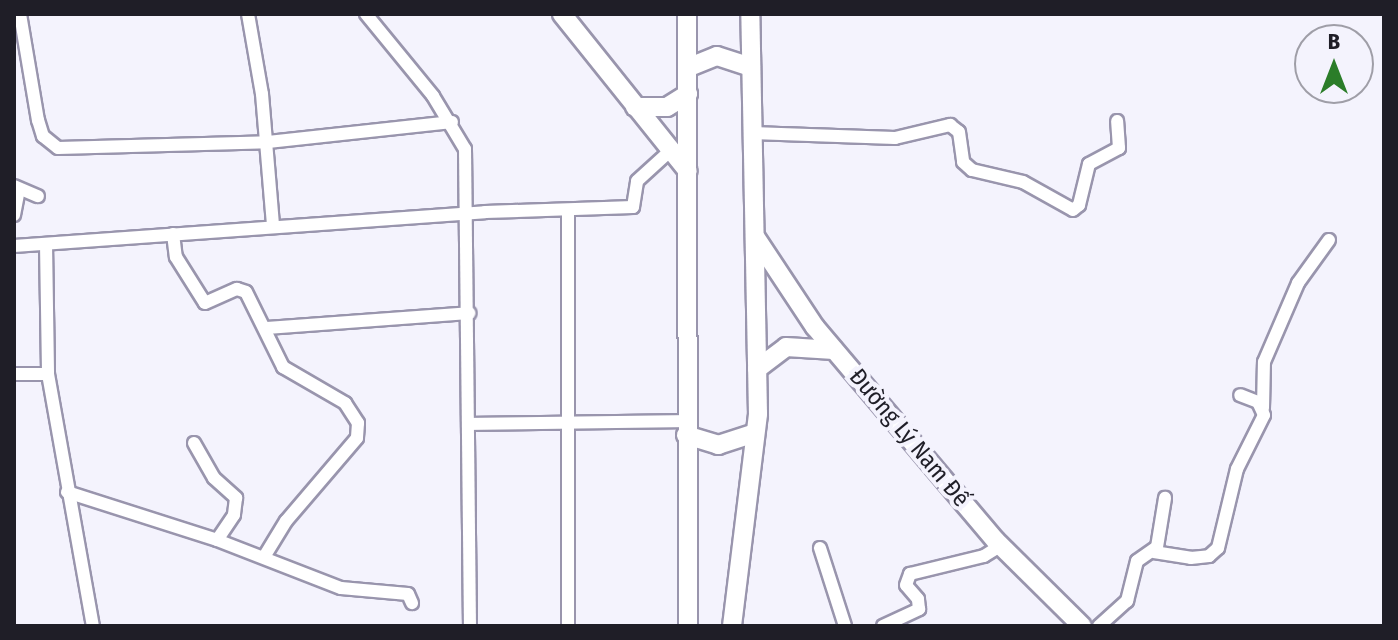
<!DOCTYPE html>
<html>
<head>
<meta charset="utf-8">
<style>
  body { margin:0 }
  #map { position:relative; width:1398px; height:640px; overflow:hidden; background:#f4f3fd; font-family:"Fira Sans Condensed",sans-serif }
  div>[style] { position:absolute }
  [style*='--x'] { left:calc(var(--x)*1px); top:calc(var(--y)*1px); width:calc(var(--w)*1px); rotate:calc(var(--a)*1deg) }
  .roads { filter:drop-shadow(2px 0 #9995ad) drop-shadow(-2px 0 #9995ad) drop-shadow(0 2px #9995ad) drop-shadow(0 -2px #9995ad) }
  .street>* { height:12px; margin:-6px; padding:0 6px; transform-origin:6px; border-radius:6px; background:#fff }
  .secondary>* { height:18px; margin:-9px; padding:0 9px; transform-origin:9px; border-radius:9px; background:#fff }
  span { translate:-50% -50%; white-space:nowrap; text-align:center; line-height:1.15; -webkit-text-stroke:8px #f4f3fd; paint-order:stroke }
  .street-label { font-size:24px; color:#1f1e27 }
  .frame { position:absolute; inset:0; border:16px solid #1f1e27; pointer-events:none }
  .north { position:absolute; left:1294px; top:24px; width:80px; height:80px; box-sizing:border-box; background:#f4f3fd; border:2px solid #9f9ea7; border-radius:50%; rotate:0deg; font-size:22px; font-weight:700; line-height:32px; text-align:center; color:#1f1e27 }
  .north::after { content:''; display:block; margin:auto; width:28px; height:36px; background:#2b7d29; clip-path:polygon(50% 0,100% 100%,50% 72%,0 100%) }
</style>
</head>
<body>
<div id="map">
  <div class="roads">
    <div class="street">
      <div style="--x:20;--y:14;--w:108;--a:80.4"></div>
      <div style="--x:38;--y:120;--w:17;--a:73"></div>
      <div style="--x:43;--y:136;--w:19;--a:39"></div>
      <div style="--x:58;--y:148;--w:210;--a:-1.6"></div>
      <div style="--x:268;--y:142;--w:185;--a:-6.2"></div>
      <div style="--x:248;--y:14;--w:81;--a:80.1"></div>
      <div style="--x:262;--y:94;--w:132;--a:85.2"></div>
      <div style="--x:366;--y:14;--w:106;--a:50.7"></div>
      <div style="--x:433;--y:96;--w:62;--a:58.9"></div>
      <div style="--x:465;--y:149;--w:477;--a:89.4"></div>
      <div style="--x:752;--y:133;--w:143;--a:2"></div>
      <div style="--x:895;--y:138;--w:57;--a:-13.3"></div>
      <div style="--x:950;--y:125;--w:11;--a:38"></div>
      <div style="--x:959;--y:132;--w:30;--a:82"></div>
      <div style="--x:963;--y:162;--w:12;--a:42"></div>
      <div style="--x:972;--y:170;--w:52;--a:13.2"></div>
      <div style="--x:1023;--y:182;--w:57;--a:29.2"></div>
      <div style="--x:1073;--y:210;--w:8;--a:-40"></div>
      <div style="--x:1079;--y:205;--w:42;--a:-76.3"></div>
      <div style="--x:1089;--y:164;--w:34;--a:-28"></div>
      <div style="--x:1119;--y:148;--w:27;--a:-94"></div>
      <div style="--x:14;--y:186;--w:26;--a:23"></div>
      <div style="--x:14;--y:215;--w:26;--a:-79"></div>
      <div style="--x:173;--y:234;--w:23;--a:83"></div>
      <div style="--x:176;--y:257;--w:54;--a:57.8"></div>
      <div style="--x:205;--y:303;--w:35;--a:-24"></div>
      <div style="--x:237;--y:289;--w:9;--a:18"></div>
      <div style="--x:246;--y:292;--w:84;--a:63.7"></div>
      <div style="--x:283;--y:367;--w:72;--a:30.1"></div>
      <div style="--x:345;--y:403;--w:24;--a:57"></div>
      <div style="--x:358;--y:423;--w:15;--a:94"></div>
      <div style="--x:357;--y:438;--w:109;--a:130.5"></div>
      <div style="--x:286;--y:521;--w:42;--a:121.4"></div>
      <div style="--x:46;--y:244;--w:130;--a:89.1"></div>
      <div style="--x:48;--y:374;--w:256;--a:79.9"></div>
      <div style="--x:14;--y:246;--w:472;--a:-4.1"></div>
      <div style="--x:485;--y:212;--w:148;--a:-1.9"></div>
      <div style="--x:633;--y:207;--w:26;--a:-81"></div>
      <div style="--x:637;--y:181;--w:47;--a:-42.4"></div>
      <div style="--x:266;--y:328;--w:204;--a:-4.2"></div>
      <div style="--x:14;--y:374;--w:34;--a:0"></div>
      <div style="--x:1263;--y:408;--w:46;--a:-88.8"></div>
      <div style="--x:1264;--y:362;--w:86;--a:-66.7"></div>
      <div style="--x:1298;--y:283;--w:53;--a:-54.2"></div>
      <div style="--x:471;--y:424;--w:215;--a:-0.8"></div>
      <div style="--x:194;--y:443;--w:40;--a:60.3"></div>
      <div style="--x:214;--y:478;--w:30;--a:42"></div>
      <div style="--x:236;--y:498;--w:17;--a:97"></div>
      <div style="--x:234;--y:515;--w:30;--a:124"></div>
      <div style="--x:67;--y:492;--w:157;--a:17.7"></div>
      <div style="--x:217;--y:540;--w:133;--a:21.2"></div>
      <div style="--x:341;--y:588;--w:67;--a:5.1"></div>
      <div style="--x:408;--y:594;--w:10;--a:66"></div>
      <div style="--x:820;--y:548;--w:82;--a:72.2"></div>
      <div style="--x:1154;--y:552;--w:37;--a:9"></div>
      <div style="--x:1191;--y:558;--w:18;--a:-6"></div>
      <div style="--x:1209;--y:556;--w:12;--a:-42"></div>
      <div style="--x:1218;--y:548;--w:81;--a:-76.5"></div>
      <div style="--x:1237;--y:469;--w:60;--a:-63.4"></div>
      <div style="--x:1264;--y:415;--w:14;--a:-115"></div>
      <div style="--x:1258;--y:402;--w:19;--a:-159"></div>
      <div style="--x:568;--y:626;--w:413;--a:-90"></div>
      <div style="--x:883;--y:626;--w:40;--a:-25"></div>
      <div style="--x:919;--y:609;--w:10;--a:-96"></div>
      <div style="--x:918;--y:599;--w:18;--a:-131"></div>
      <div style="--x:906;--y:585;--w:12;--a:-70"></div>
      <div style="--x:910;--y:574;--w:76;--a:-13.7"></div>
      <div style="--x:984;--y:556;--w:19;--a:-32"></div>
      <div style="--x:1099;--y:626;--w:38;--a:-42"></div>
      <div style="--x:1127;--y:601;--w:41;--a:-76"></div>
      <div style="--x:1137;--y:561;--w:24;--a:-35"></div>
      <div style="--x:1157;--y:547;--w:50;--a:-80.7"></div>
    </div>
    <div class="secondary">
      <div style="--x:562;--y:14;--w:201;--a:51.3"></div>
      <div style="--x:687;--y:14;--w:612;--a:89.91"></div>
      <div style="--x:687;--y:68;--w:32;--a:-22"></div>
      <div style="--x:717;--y:56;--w:36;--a:18"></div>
      <div style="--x:635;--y:107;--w:32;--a:0"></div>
      <div style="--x:667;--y:107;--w:25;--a:-32"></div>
      <div style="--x:756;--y:238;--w:107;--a:56.5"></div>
      <div style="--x:815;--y:327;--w:280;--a:49.8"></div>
      <div style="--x:996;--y:541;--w:121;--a:44.7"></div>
      <div style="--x:757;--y:369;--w:36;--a:-37"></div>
      <div style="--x:786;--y:347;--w:48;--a:3.6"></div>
      <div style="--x:686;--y:435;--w:34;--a:17"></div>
      <div style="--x:718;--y:445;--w:39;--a:-18"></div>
      <div style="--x:732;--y:626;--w:214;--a:-83"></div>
      <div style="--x:758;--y:414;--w:400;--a:-91.1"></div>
    </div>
  </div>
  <div class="street-label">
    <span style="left:909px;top:438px;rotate:50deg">Đường Lý Nam Đế</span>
  </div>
  <div class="frame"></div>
  <div class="north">B</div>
</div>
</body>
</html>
